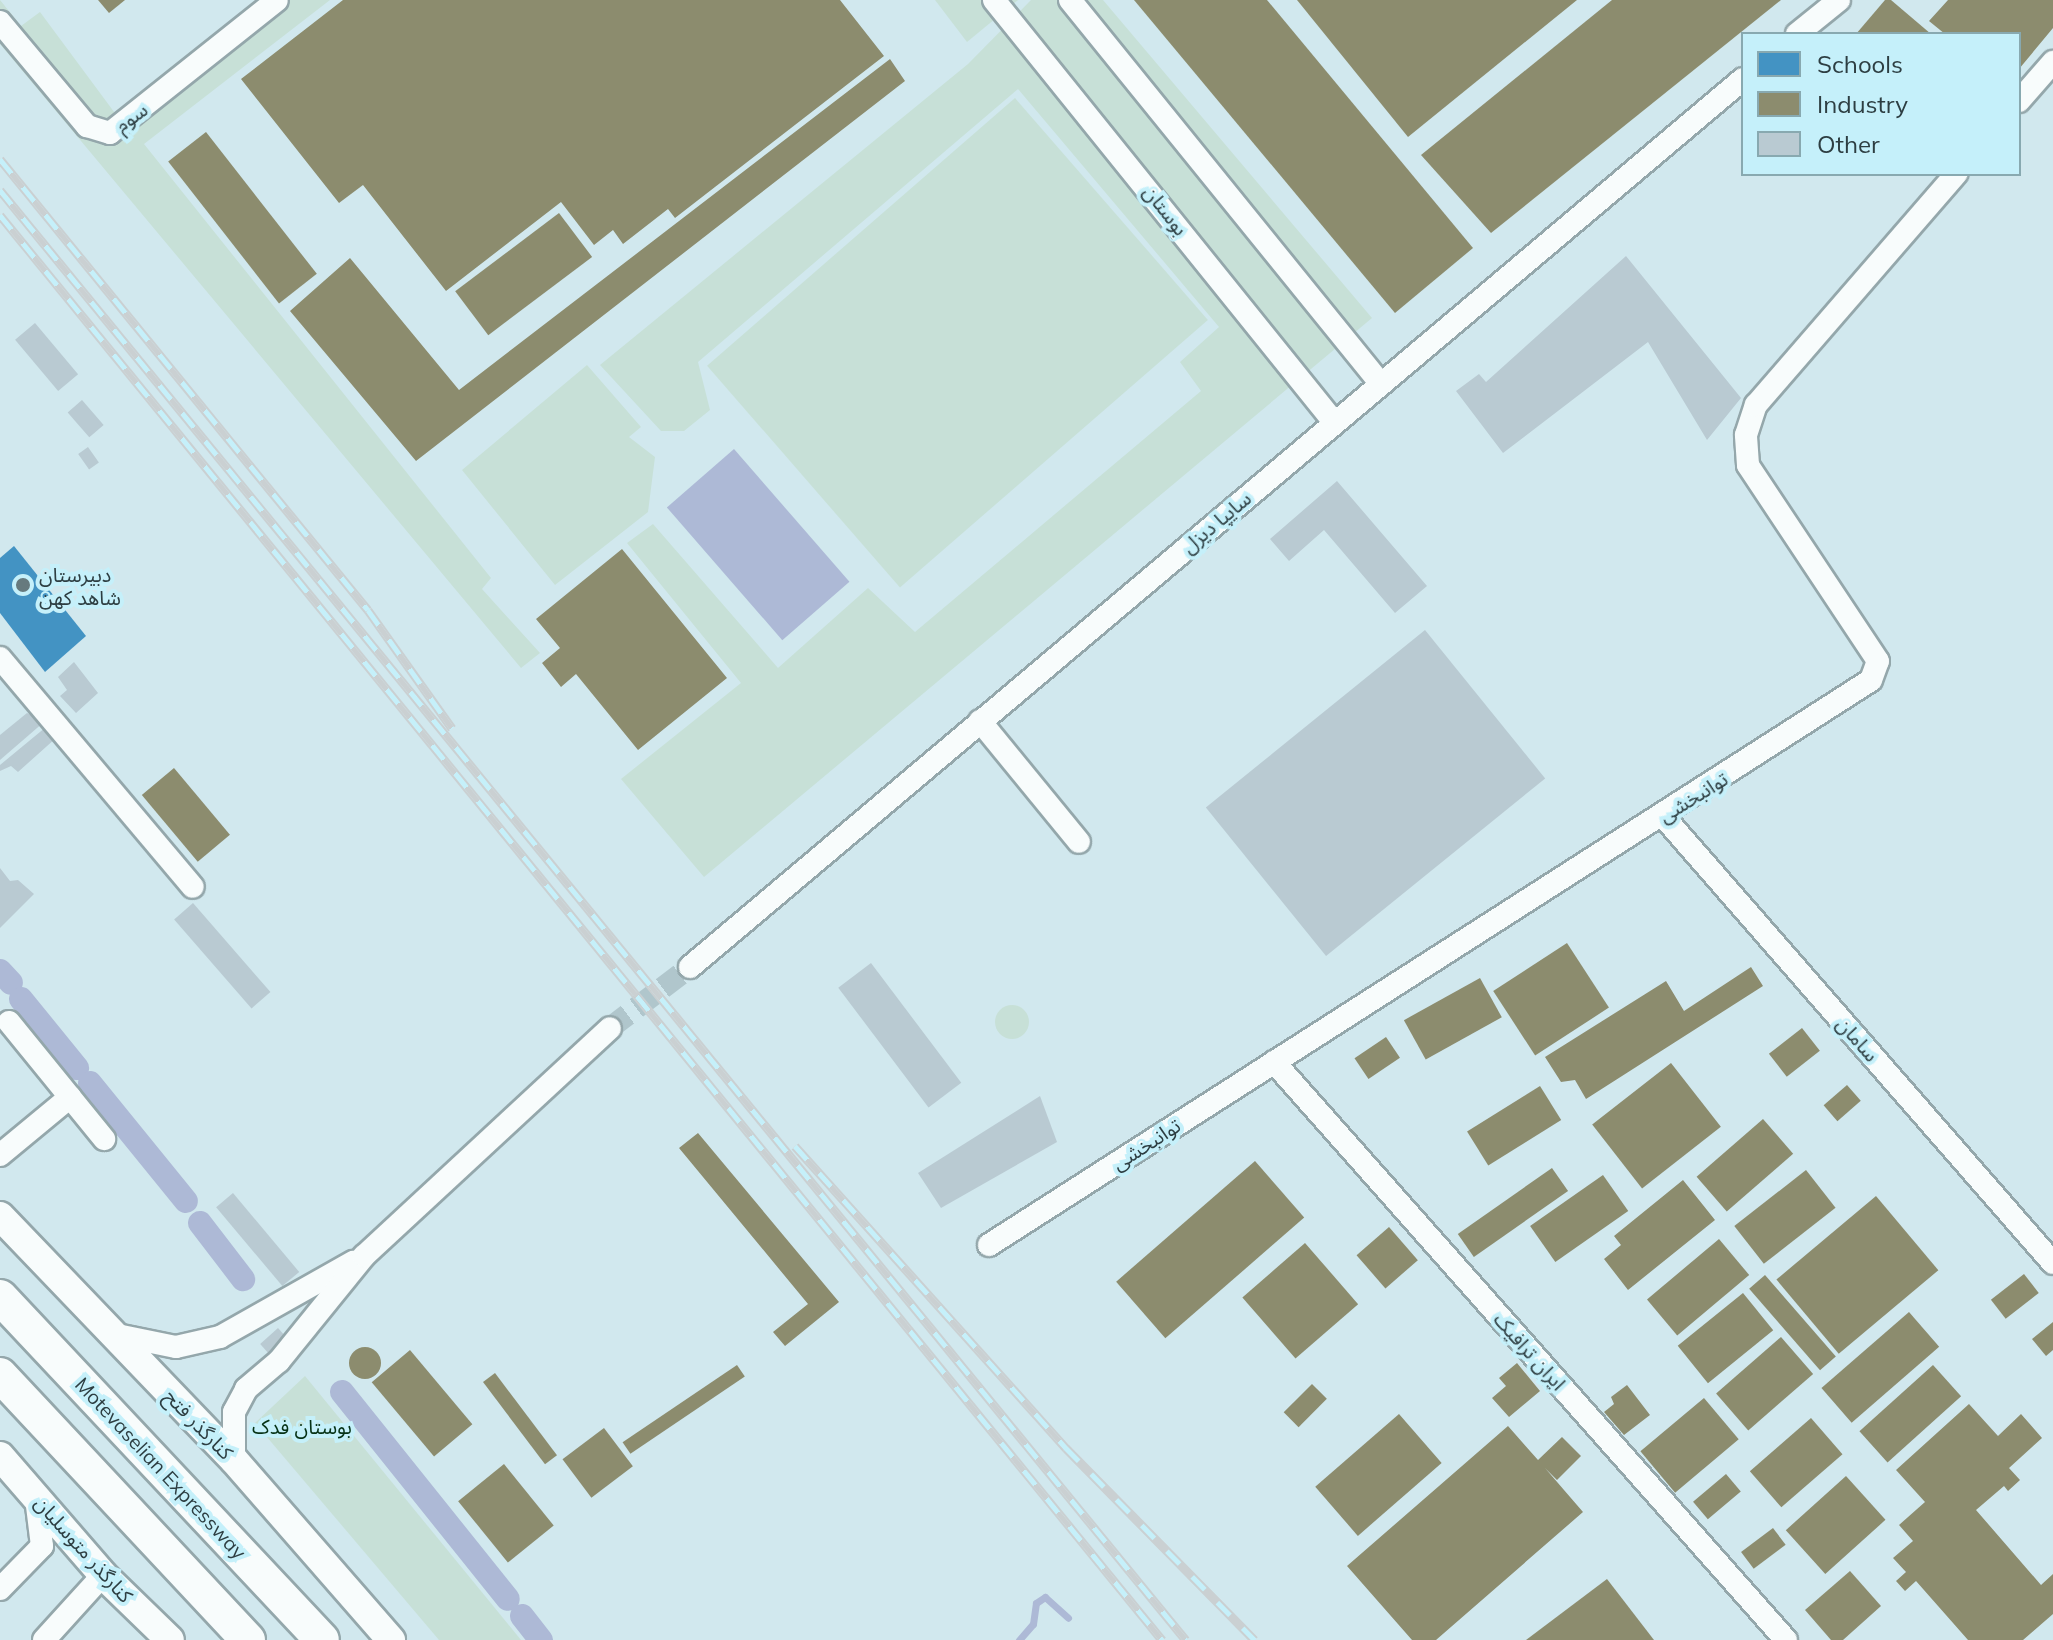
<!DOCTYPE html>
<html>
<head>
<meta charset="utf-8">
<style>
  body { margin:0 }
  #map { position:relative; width:2053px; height:1640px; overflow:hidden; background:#d1e8ee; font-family:Mulish,"Noto Sans Arabic",sans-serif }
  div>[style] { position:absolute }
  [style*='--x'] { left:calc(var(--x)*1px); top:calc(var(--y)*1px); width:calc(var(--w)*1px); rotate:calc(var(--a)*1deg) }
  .green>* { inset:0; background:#c7e0d7; transform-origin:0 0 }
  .round { border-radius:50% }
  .water>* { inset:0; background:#adb9d6; transform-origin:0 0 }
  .schools>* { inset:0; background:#4393c3 }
  .industry>* { inset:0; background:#8c8c6e; transform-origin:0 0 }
  .stream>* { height:7px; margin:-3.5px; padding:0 3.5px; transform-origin:3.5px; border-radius:3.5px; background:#adb9d6 }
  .canal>* { height:24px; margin:-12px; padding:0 12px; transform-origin:12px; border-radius:12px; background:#adb9d6 }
  .building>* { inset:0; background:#b9cad2; transform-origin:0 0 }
  .minor-tunnel>* { height:22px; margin-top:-11px; transform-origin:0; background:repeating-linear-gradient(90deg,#b0c6cc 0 22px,transparent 0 33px) }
  .roads { filter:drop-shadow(2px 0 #94a7ab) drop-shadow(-2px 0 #94a7ab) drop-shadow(0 2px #94a7ab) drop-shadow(0 -2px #94a7ab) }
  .minor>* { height:22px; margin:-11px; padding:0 11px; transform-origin:11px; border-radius:11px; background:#f8fcfc }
  .major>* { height:28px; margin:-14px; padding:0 14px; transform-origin:14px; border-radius:14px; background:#f8fcfc }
  .highway>* { height:34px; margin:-17px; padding:0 17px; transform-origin:17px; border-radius:17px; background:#f8fcfc }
  .rail>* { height:9px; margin-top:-4.5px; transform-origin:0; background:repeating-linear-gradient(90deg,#c5f0fa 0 18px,#cad0d2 0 36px); box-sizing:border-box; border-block:2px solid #cad0d2 }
  .dots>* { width:22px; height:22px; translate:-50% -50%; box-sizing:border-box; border:4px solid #c5f0fa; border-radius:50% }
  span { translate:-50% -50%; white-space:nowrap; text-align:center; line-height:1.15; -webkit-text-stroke:8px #c5f0fa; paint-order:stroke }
  .street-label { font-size:20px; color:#2d3e42 }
  .poi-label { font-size:20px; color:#2d3e42 }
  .left { translate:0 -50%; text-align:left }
  .park-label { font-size:20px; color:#063216 }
  .legend { position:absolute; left:1741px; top:32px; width:280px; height:144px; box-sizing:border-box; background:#c5f0fa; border:2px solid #88a9b0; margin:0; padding:10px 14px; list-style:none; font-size:24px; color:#2d3e42 }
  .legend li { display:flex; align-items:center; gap:16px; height:40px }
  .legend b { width:40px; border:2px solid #88a9b0 }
</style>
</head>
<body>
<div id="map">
  <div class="green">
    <div style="clip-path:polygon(0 0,21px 26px,40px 12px,123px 124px,283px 0,330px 0,144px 144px,491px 578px,482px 589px,540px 653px,521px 668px,0 44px)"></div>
    <div style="clip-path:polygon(935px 0,1018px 0,967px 42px)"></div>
    <div style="clip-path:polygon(1031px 0,1103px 0,1372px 318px,704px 877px,621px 779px,741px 683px,627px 543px,653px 524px,778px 668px,868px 588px,915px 632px,1201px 391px,1180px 362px,1219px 327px,1018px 89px,698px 362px,710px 410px,684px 431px,661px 431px,600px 365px,968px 64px)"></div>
    <div style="left:1015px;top:98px;width:294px;height:408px;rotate:49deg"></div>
    <div style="clip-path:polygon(587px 365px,641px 427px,629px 437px,655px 457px,648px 512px,555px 585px,462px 470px)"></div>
    <div class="round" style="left:995px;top:1005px;width:34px;height:34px"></div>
    <div style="clip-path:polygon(305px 1376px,521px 1640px,439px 1640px,255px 1423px)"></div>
  </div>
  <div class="water">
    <div style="left:734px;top:449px;width:176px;height:89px;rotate:49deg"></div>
  </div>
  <div class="schools">
    <div style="clip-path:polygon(14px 546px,86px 636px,45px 672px,0 613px,0 558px)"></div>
  </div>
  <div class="industry">
    <div style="clip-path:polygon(98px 0,125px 0,109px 13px)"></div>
    <div style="clip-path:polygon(343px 0,840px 0,884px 56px,675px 218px,668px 209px,623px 244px,613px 230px,594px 245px,561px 202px,446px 291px,363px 185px,339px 203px,241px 79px)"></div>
    <div style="clip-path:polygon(1134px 0,1267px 0,1473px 248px,1395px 313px)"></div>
    <div style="clip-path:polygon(1297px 0,1577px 0,1408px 137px)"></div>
    <div style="clip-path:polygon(1612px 0,1781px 0,1491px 233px,1421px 155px)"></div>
    <div style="clip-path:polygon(1885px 0,1891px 0,1931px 34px,1856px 34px)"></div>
    <div style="clip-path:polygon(1948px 0,2053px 0,2053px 28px,2019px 69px,2019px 34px,1945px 34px,1929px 21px)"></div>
    <div style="clip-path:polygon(890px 59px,905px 81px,416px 461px,290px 311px,350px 258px,459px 390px)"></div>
    <div style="left:206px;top:132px;width:180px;height:48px;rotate:52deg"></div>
    <div style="left:559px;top:213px;width:55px;height:130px;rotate:53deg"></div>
    <div style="clip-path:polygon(622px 549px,727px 678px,638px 750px,576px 674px,561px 687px,542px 663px,560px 648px,536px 619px)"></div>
    <div style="left:174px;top:768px;width:87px;height:42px;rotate:50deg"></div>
    <div style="left:1567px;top:943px;width:77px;height:88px;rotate:57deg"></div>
    <div style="clip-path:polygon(1751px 967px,1763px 986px,1586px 1099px,1575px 1080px,1561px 1082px,1545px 1057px,1666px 981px,1684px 1011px)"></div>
    <div style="left:1480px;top:978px;width:45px;height:87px;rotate:61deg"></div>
    <div style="left:1802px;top:1028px;width:29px;height:42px;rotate:52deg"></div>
    <div style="left:1386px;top:1037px;width:25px;height:38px;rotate:56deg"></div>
    <div style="left:1671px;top:1063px;width:81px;height:100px;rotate:52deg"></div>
    <div style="left:1847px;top:1085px;width:21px;height:31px;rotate:49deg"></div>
    <div style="left:1540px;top:1086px;width:40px;height:86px;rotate:58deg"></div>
    <div style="left:1763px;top:1119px;width:46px;height:88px;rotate:49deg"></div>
    <div style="clip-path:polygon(698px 1133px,839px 1302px,785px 1346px,773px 1332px,808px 1304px,679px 1148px)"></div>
    <div style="left:1255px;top:1161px;width:75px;height:184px;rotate:49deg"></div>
    <div style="left:1552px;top:1168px;width:28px;height:115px;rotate:55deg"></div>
    <div style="left:1806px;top:1170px;width:48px;height:91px;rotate:52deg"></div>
    <div style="left:1603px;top:1175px;width:44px;height:89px;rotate:55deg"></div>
    <div style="clip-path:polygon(1683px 1180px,1715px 1220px,1628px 1290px,1604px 1259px,1621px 1245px,1614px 1236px)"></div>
    <div style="left:1876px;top:1196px;width:97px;height:130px;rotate:50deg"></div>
    <div style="left:1389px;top:1227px;width:44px;height:43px;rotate:49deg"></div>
    <div style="left:1719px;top:1239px;width:47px;height:94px;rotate:50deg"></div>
    <div style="left:1305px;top:1243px;width:81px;height:83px;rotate:49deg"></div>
    <div style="left:2024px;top:1274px;width:24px;height:42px;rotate:52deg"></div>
    <div style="left:1765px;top:1275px;width:108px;height:21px;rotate:49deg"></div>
    <div style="left:1743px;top:1293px;width:48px;height:84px;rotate:51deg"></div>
    <div style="left:1909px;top:1312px;width:46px;height:116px;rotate:49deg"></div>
    <div style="clip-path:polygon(2053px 1322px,2053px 1350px,2046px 1356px,2032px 1339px)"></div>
    <div style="left:1781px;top:1337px;width:49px;height:86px;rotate:49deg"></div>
    <div class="round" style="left:349px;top:1347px;width:32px;height:32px"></div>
    <div style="left:410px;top:1350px;width:97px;height:50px;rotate:50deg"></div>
    <div style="clip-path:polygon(1517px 1363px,1540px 1391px,1509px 1417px,1492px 1398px,1506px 1386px,1499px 1378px)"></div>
    <div style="left:737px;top:1365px;width:14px;height:138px;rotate:56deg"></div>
    <div style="left:1933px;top:1365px;width:42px;height:99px;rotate:48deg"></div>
    <div style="left:495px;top:1373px;width:103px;height:15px;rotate:53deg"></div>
    <div style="left:1312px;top:1384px;width:21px;height:40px;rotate:45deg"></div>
    <div style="clip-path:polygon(1627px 1385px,1650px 1415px,1624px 1435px,1604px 1412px,1614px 1404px,1611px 1397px)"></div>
    <div style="left:1704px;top:1398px;width:54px;height:83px;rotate:50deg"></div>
    <div style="clip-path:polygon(1969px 1404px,1998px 1436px,1976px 1457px,2021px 1414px,2042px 1438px,2009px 1468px,2020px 1480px,2008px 1491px,2004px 1486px,1976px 1510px,2041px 1585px,2053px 1574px,2053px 1614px,2023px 1640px,1968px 1640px,1916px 1581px,1905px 1591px,1896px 1581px,1906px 1572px,1893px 1558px,1913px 1541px,1899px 1525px,1925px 1502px,1896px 1470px)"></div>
    <div style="left:1399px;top:1414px;width:65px;height:111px;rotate:49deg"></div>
    <div style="left:1811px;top:1418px;width:48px;height:81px;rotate:49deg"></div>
    <div style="clip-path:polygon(1508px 1426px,1538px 1460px,1562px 1437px,1581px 1456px,1557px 1480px,1545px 1468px,1583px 1512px,1436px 1640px,1412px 1640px,1347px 1566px)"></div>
    <div style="left:604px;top:1428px;width:48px;height:52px;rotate:53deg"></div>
    <div style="left:504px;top:1464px;width:79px;height:59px;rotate:51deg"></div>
    <div style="left:1726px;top:1474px;width:23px;height:43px;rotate:50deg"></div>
    <div style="left:1846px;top:1476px;width:59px;height:81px;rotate:48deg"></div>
    <div style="left:1773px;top:1528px;width:21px;height:40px;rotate:53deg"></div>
    <div style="clip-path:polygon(1850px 1571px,1881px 1606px,1843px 1640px,1831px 1640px,1805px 1610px)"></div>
    <div style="clip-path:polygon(1607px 1579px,1654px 1640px,1526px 1640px)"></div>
  </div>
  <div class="stream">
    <div style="--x:1019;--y:1640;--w:21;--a:-49"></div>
    <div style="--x:1033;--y:1624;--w:21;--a:-82"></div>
    <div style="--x:1036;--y:1603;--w:11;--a:-34"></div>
    <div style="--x:1045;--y:1597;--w:31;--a:42"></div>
  </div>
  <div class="canal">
    <div style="--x:0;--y:971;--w:16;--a:47"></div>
    <div style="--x:21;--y:999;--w:89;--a:50.9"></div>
    <div style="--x:90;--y:1083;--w:152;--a:50.9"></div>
    <div style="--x:200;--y:1223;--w:71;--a:52.5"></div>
    <div style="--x:342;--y:1392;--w:265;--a:51.3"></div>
    <div style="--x:522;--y:1616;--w:31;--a:52"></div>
  </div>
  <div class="building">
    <div style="clip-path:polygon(1626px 256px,1741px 398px,1707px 440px,1648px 342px,1503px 453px,1456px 391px,1479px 374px,1486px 382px)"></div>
    <div style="left:35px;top:323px;width:67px;height:26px;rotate:50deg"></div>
    <div style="left:82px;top:400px;width:33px;height:19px;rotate:49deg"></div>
    <div style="left:88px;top:447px;width:19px;height:12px;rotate:55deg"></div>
    <div style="clip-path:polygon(1337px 481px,1427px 586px,1395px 613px,1324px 530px,1289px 561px,1270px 539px)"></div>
    <div style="left:1425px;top:630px;width:191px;height:282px;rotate:51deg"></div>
    <div style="clip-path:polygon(74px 662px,98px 693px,76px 713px,60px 696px,67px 690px,58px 677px)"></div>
    <div style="clip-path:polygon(27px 713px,44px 722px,0 760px,0 735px)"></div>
    <div style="clip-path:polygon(46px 727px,56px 738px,18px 772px,11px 766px,0 771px,0 765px)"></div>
    <div style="clip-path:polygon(0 868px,10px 881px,18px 880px,34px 894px,0 928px)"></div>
    <div style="left:193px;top:903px;width:118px;height:25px;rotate:49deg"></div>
    <div style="left:871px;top:963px;width:150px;height:41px;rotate:53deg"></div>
    <div style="clip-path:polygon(1040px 1096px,1057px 1142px,941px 1208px,918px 1173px)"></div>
    <div style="left:233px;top:1193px;width:103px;height:22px;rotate:50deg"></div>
    <div style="left:278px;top:1328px;width:15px;height:24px;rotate:48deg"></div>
  </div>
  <div class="minor-tunnel">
    <div style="--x:610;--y:1028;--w:101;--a:-37.3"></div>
  </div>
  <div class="roads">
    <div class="minor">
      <div style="--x:994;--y:0;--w:542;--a:51.14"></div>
      <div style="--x:1070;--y:0;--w:493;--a:51"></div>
      <div style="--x:0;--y:22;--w:136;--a:50.1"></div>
      <div style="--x:87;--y:126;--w:24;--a:17"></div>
      <div style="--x:110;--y:133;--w:213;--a:-38.5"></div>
      <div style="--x:1797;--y:34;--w:54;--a:-39"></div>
      <div style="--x:2019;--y:101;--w:52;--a:-48.9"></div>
      <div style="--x:0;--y:658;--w:299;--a:49.9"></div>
      <div style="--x:980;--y:721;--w:156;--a:50.7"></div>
      <div style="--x:1663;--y:816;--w:593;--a:48.9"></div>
      <div style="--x:690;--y:967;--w:1377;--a:-40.14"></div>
      <div style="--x:9;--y:1022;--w:151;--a:50.9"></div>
      <div style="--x:1274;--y:1062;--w:772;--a:48.47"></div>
      <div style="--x:0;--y:1155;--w:91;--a:-39.6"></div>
      <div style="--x:989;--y:1245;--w:1047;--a:-32.64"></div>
      <div style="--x:1871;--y:680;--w:20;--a:-70"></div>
      <div style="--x:1878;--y:661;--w:235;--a:-123.6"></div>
      <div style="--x:1748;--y:465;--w:30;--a:-94"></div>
      <div style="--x:1746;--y:435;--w:32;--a:-72"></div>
      <div style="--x:1756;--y:405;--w:306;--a:-49.1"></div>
      <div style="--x:112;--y:1334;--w:65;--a:11.5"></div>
      <div style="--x:176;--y:1347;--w:45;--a:-12.8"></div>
      <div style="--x:220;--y:1337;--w:153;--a:-29.4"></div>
      <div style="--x:234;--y:1460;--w:48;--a:-90"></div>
      <div style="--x:234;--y:1412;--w:26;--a:-62"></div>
      <div style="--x:246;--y:1389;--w:43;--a:-40.3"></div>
      <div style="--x:279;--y:1361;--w:135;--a:-51"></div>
      <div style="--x:364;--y:1256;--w:335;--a:-42.8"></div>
      <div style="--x:0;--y:1589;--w:60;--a:-45.7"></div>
      <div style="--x:42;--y:1546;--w:48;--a:-97.1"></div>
      <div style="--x:44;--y:1640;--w:88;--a:-47.8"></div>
    </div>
    <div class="major">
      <div style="--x:0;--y:1216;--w:338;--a:46.2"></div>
      <div style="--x:234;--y:1460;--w:239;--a:48.9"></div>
      <div style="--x:0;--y:1456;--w:157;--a:49.1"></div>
      <div style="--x:103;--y:1575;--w:93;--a:44.1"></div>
    </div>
    <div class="highway">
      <div style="--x:0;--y:1297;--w:470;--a:46.8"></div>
      <div style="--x:0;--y:1375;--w:363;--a:46.9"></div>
    </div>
  </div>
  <div class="rail">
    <div style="--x:0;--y:159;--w:582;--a:50.79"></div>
    <div style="--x:368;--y:610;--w:145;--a:54.6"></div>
    <div style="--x:0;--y:190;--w:1873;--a:50.72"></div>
    <div style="--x:0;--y:215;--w:1839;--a:50.8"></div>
    <div style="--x:795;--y:1146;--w:406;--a:48.1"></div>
    <div style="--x:1066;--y:1448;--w:269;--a:45.5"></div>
  </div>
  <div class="dots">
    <div style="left:23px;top:585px;background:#667a7e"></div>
  </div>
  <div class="street-label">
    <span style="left:131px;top:117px;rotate:-36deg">سوم</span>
    <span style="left:1166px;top:210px;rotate:52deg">بوستان</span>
    <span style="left:1216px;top:522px;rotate:-40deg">سایپا دیزل</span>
    <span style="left:1693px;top:797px;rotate:-32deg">توانبخشی</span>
    <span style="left:1858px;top:1039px;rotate:49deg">سامان</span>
    <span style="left:1146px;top:1144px;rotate:-33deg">توانبخشی</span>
    <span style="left:1530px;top:1351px;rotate:48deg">ایران ترافیک</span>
    <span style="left:199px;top:1424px;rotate:46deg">کنارگذر فتح</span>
    <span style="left:161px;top:1468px;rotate:47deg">Motevaselian Expressway</span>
    <span style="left:84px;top:1549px;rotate:48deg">کنارگذر متوسلیان</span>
  </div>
  <div class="poi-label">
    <span class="left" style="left:39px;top:586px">دبیرستان<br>شاهد کهن</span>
  </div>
  <div class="park-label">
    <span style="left:302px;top:1426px">بوستان فدک</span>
  </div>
  <ul class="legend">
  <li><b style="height:22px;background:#4393c3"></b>Schools</li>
  <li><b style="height:22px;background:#8c8c6e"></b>Industry</li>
  <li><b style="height:22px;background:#b9cad2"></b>Other</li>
  </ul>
</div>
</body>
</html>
